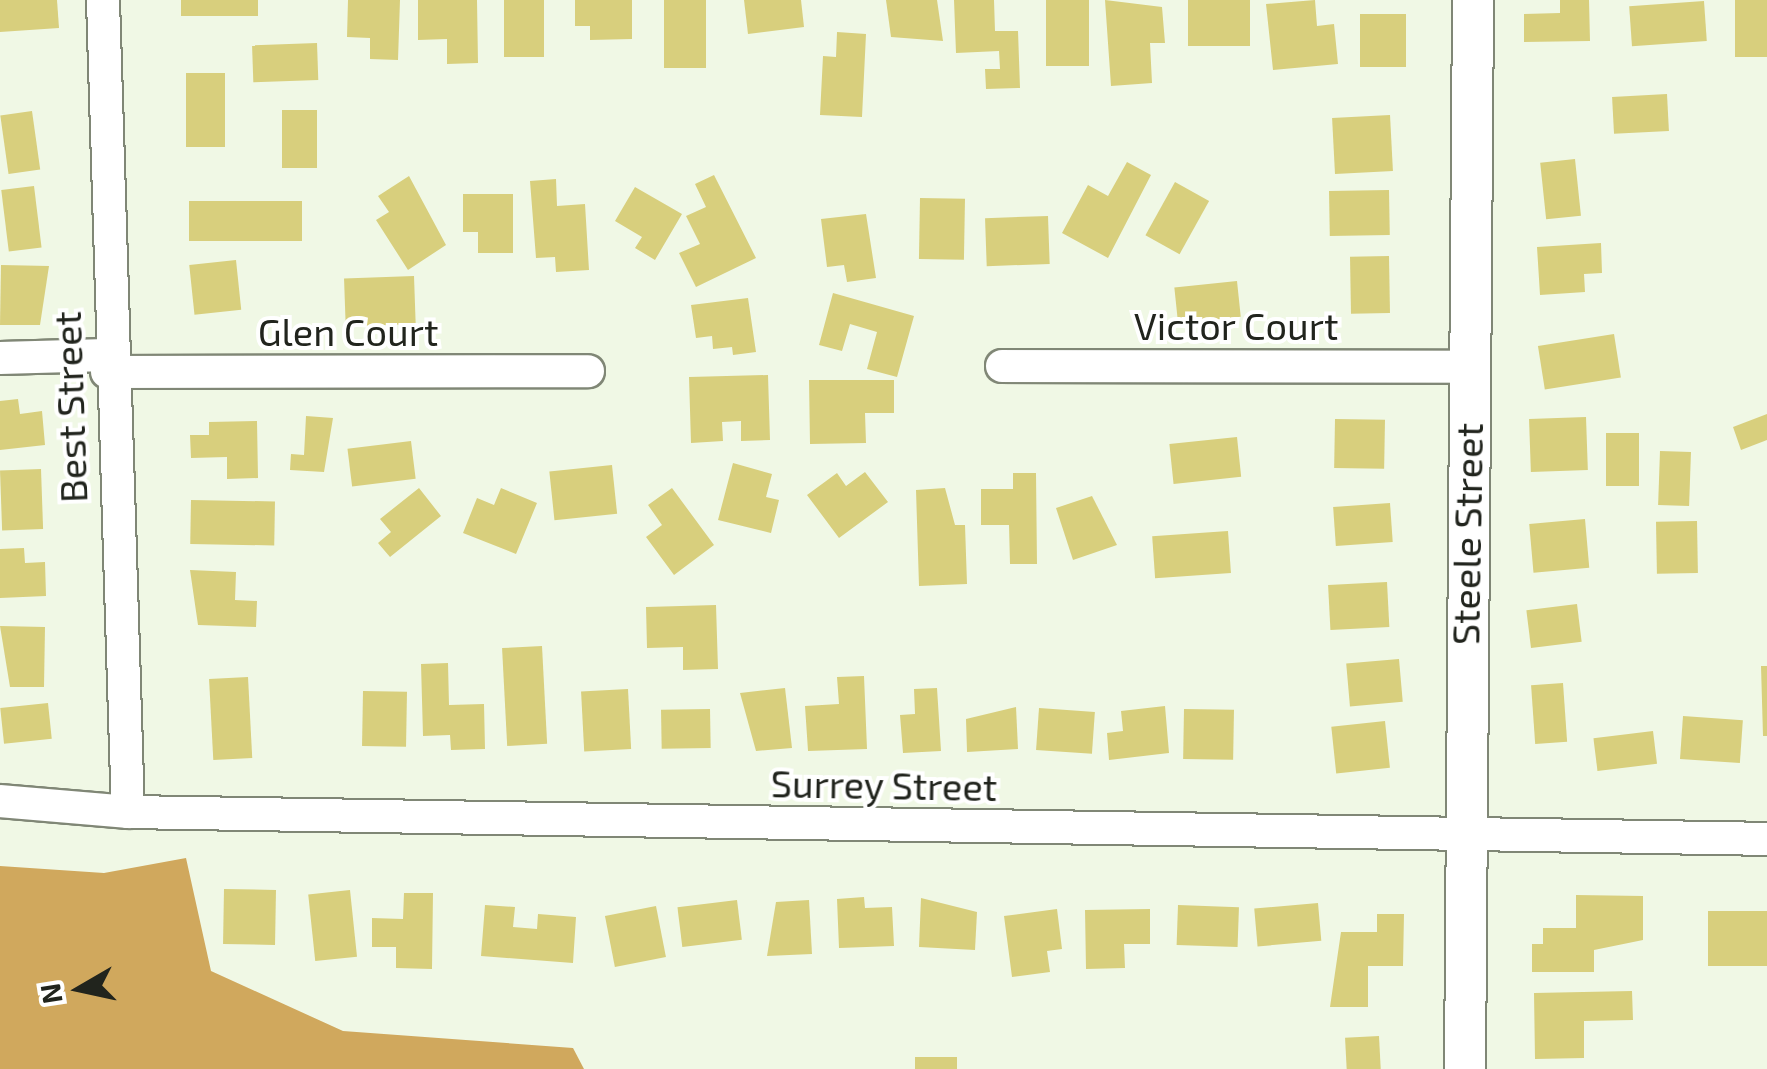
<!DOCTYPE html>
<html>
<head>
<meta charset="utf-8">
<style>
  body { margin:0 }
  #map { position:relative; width:1767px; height:1069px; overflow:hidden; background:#f0f8e5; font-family:"Exo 2",sans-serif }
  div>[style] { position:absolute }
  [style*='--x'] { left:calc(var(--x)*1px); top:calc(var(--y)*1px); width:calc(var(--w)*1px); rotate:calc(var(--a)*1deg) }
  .forest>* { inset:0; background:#d0a85d }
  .building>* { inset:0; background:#d8cf7d; transform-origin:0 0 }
  .roads { filter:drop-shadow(2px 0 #808776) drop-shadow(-2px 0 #808776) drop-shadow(0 2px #808776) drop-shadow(0 -2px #808776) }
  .minor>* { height:32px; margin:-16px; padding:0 16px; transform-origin:16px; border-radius:16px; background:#fff }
  .tertiary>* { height:40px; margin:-20px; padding:0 20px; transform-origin:20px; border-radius:20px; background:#fff }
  span { translate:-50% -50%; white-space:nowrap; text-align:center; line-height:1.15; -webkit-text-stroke:8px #fff; paint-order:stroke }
  .street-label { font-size:38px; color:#21241d }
  .north { position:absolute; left:30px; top:939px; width:100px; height:100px; -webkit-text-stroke:8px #fff; paint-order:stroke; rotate:261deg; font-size:28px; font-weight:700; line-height:40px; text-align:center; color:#21241d }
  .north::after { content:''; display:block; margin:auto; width:35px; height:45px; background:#21241d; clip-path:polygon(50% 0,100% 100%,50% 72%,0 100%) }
</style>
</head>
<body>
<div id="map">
  <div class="forest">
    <div style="clip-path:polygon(186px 858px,211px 971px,343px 1031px,573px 1048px,584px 1069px,0 1069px,0 866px,104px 873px)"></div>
  </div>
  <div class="building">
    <div style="clip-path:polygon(0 0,57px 0,59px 28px,0 32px)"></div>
    <div style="left:181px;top:0;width:77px;height:16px"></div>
    <div style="clip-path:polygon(348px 0,400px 0,398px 60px,370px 59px,370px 38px,347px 37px)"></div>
    <div style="clip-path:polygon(418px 0,477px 0,478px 63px,447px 64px,447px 39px,418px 40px)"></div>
    <div style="left:504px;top:0;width:40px;height:57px"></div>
    <div style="clip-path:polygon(575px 0,632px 0,632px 39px,590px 40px,590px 26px,575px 26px)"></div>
    <div style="left:664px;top:0;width:42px;height:68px"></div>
    <div style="clip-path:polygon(744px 0,801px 0,804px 27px,748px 34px)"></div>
    <div style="clip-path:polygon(886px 0,937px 0,943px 41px,891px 37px)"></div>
    <div style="clip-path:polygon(954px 0,994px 0,995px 31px,1018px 31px,1020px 88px,986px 89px,985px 69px,1000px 69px,999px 51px,956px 53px)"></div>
    <div style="left:1046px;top:0;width:43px;height:66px"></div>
    <div style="clip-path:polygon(1105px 0,1162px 7px,1165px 43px,1150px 43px,1152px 83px,1111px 86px)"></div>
    <div style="left:1188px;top:0;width:62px;height:46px"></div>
    <div style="clip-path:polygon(1315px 0,1317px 26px,1334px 24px,1338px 64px,1273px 70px,1266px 4px)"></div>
    <div style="clip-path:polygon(1560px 0,1589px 0,1590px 41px,1524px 42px,1524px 14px,1560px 13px)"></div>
    <div style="left:1735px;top:0;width:32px;height:57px"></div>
    <div style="left:1704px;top:1px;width:40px;height:75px;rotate:86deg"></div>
    <div style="left:1406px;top:14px;width:53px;height:46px;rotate:90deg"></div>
    <div style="clip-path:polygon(837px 32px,866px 34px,862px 117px,820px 115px,823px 56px,836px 57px)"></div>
    <div style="left:317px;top:43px;width:37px;height:65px;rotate:88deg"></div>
    <div style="left:186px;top:73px;width:39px;height:74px"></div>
    <div style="left:1667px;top:94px;width:37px;height:55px;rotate:87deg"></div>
    <div style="left:282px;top:110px;width:35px;height:58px"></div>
    <div style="left:32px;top:111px;width:59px;height:32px;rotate:82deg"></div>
    <div style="left:1390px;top:115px;width:56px;height:58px;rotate:87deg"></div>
    <div style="left:1575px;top:159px;width:57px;height:35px;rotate:84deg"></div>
    <div style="clip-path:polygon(1127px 162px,1151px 175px,1108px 258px,1062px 233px,1088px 185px,1108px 196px)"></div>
    <div style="clip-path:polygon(714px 175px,756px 258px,696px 287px,679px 253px,700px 244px,686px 216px,706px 207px,695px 184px)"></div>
    <div style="clip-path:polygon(409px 176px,446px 245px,408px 270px,376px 220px,389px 212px,378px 196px)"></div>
    <div style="clip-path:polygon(556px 179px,557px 206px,585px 204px,589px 270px,556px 272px,555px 257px,536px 258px,530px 181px)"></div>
    <div style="left:1175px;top:182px;width:39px;height:61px;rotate:29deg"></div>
    <div style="left:34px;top:186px;width:62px;height:33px;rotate:83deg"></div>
    <div style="clip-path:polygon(635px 187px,682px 214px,655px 260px,635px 248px,642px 237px,615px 221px)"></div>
    <div style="left:1389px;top:190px;width:45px;height:60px;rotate:89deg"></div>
    <div style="clip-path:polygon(463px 194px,513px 194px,513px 253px,478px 253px,478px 232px,463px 232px)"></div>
    <div style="left:920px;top:198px;width:45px;height:61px;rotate:1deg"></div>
    <div style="left:302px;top:201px;width:40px;height:113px;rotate:90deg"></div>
    <div style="clip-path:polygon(866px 214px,876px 278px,847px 282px,844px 265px,827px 267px,821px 219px)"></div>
    <div style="left:1048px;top:216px;width:48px;height:63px;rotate:88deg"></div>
    <div style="clip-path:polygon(1601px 243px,1602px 273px,1584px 274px,1585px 292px,1540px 295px,1537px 247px)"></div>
    <div style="left:1389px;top:256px;width:57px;height:39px;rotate:89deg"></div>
    <div style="left:236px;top:260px;width:50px;height:47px;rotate:84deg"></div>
    <div style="clip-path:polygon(1px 265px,49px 266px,40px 325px,0 325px)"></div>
    <div style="left:414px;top:276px;width:48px;height:70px;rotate:88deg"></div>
    <div style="left:1237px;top:281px;width:36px;height:63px;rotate:84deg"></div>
    <div style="clip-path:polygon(833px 293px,914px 316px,897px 377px,867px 369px,877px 332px,850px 324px,842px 351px,819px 345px)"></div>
    <div style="clip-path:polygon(748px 298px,756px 352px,733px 355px,732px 347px,713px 349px,712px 336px,696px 338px,691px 305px)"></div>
    <div style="left:1614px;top:334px;width:44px;height:77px;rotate:81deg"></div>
    <div style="clip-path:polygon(768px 375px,770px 440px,741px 441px,741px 421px,722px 422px,723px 441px,691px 443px,689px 377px)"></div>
    <div style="clip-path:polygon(809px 380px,894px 380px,894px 413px,865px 413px,866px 443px,810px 444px)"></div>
    <div style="clip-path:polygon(18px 399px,20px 414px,42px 411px,45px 445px,0 450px,0 401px)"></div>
    <div style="clip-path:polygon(1767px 414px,1767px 440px,1741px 450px,1733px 427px)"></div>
    <div style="clip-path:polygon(306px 416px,333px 418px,324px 472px,290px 470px,291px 454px,304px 455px)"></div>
    <div style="left:1586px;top:417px;width:53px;height:57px;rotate:88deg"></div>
    <div style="left:1335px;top:419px;width:50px;height:49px;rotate:1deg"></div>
    <div style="clip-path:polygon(257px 421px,258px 478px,227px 479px,227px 457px,191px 458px,190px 435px,209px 435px,209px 422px)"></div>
    <div style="left:1606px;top:433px;width:33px;height:53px"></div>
    <div style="left:1237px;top:437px;width:40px;height:68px;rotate:84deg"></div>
    <div style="left:411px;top:441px;width:38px;height:64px;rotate:83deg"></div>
    <div style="left:1660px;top:451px;width:31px;height:54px;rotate:2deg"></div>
    <div style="clip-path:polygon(733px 463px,772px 474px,766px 497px,779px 500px,771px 533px,718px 520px)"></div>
    <div style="left:612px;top:465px;width:49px;height:63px;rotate:84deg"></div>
    <div style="left:41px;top:469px;width:60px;height:41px;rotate:88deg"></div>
    <div style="clip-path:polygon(865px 472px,888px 502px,839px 538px,807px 495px,837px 473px,846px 486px)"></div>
    <div style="clip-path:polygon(1013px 473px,1036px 473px,1037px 564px,1010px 564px,1009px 525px,981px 525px,981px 489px,1013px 489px)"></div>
    <div style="clip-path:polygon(419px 488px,441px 516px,390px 557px,378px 543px,391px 532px,380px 519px)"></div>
    <div style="clip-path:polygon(501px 488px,537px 503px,516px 554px,463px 533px,477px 498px,494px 505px)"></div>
    <div style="clip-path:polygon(672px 488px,714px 545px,674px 575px,646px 537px,662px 525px,648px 505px)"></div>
    <div style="clip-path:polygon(945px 488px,955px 525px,965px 525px,967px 584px,919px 586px,916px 490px)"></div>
    <div style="clip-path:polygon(1092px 496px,1117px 545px,1073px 560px,1056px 508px)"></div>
    <div style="left:191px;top:500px;width:84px;height:44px;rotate:1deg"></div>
    <div style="left:1390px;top:503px;width:39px;height:57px;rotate:86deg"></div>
    <div style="left:1585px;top:519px;width:49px;height:56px;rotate:85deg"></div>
    <div style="left:1697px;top:521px;width:52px;height:41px;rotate:89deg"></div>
    <div style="left:1228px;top:531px;width:42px;height:76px;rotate:86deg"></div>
    <div style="clip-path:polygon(24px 548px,25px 563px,45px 562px,46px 596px,0 598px,0 549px)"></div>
    <div style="clip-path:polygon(190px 570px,236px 572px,235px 600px,257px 601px,256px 627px,198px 625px)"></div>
    <div style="left:1387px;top:582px;width:45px;height:59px;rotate:87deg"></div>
    <div style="left:1577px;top:604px;width:38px;height:51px;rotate:83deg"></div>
    <div style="clip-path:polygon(716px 605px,718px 669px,683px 670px,683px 647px,647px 648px,646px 607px)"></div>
    <div style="clip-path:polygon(0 626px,45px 627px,44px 687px,10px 687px)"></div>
    <div style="left:542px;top:646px;width:98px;height:40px;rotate:87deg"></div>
    <div style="left:1399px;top:659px;width:43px;height:53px;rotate:85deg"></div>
    <div style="clip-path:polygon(448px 663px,449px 705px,484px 704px,485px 749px,451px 750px,450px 735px,423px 736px,421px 664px)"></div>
    <div style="clip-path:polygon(1761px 666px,1767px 666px,1767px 736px,1763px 736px)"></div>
    <div style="clip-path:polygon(864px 676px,867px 749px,808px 751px,805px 706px,839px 704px,837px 677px)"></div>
    <div style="left:248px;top:677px;width:81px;height:39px;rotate:87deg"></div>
    <div style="left:1563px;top:683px;width:59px;height:32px;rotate:86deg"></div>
    <div style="clip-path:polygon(785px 688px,792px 748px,756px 751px,740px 693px)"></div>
    <div style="clip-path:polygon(937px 688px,941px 751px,903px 753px,900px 715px,915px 714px,914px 689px)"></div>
    <div style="left:628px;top:689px;width:60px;height:47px;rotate:87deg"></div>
    <div style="left:363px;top:691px;width:44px;height:55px;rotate:1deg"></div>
    <div style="left:48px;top:703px;width:36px;height:48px;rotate:84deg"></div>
    <div style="clip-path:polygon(1165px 706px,1169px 753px,1109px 760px,1107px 733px,1123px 731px,1121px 711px)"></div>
    <div style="clip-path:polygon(1016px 707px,1018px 749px,967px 752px,966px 719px)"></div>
    <div style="left:1039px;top:708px;width:56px;height:42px;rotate:4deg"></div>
    <div style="left:710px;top:709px;width:39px;height:49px;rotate:89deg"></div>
    <div style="left:1184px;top:709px;width:50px;height:50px;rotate:1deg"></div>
    <div style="left:1683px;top:716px;width:60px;height:43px;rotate:4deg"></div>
    <div style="left:1385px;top:721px;width:47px;height:54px;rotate:84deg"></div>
    <div style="left:1653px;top:731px;width:33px;height:60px;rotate:83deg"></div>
    <div style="left:224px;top:889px;width:52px;height:55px;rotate:1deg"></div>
    <div style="left:350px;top:890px;width:67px;height:42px;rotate:84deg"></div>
    <div style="clip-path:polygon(404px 893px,433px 893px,432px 969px,396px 968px,396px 947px,372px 947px,372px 918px,403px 919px)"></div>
    <div style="clip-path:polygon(1576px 895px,1643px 896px,1643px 940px,1594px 950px,1594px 972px,1532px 972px,1532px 944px,1543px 944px,1543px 928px,1576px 928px)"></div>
    <div style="clip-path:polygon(864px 897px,865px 908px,892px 907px,894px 946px,839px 948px,837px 899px)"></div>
    <div style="clip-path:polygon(921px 898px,977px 912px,975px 950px,919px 947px)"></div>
    <div style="left:737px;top:900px;width:40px;height:60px;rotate:83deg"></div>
    <div style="clip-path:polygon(809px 900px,812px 954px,767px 956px,776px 902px)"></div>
    <div style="left:1318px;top:903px;width:38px;height:64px;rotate:85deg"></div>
    <div style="clip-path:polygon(485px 905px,515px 907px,513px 927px,537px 929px,538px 914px,576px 917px,573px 963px,481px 956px)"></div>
    <div style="left:1178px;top:905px;width:61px;height:40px;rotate:2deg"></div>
    <div style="left:656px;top:906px;width:52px;height:52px;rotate:79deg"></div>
    <div style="clip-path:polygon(1057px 909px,1062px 949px,1047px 951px,1050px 972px,1012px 977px,1004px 916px)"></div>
    <div style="clip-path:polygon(1150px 909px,1150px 944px,1124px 944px,1125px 968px,1086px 969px,1085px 910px)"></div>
    <div style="left:1767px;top:911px;width:55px;height:59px;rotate:90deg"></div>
    <div style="clip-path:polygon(1377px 914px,1404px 914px,1403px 966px,1368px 966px,1368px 1007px,1330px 1007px,1341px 932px,1377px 932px)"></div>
    <div style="clip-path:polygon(1632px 991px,1633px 1020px,1584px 1021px,1584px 1058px,1535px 1059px,1534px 993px)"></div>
    <div style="left:1379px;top:1036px;width:33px;height:34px;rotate:87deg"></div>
    <div style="left:915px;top:1057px;width:42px;height:12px"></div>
  </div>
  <div class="roads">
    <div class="minor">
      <div style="--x:103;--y:0;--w:812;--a:88.24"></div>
      <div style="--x:0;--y:358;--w:107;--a:-1.6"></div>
      <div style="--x:1002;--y:366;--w:468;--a:0.1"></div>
      <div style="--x:107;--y:372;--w:481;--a:-0.1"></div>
      <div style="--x:0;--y:801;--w:128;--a:4.9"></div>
      <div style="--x:128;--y:812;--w:1639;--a:0.94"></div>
    </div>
    <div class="tertiary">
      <div style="--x:1465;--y:1069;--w:1069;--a:-89.57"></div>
    </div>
  </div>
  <div class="street-label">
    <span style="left:1236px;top:326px">Victor Court</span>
    <span style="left:348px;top:332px">Glen Court</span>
    <span style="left:70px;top:407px;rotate:-92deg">Best Street</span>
    <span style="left:1467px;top:534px;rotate:-89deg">Steele Street</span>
    <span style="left:884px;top:785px;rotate:1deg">Surrey Street</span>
  </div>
  <div class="north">N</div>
</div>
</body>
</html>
